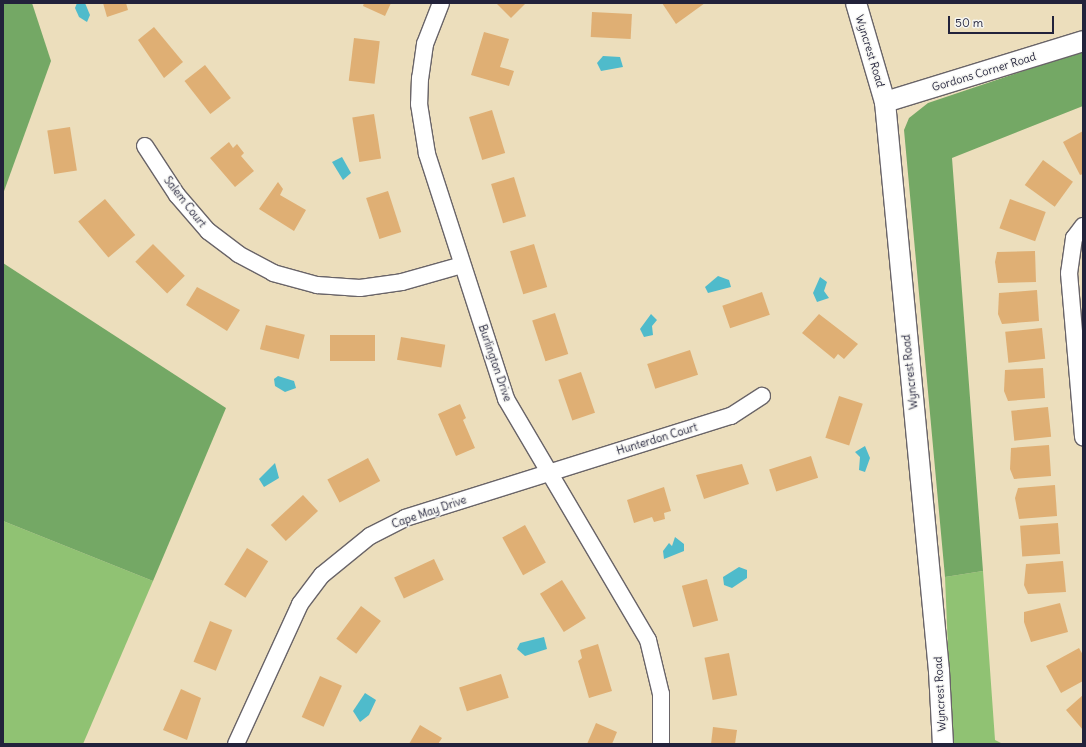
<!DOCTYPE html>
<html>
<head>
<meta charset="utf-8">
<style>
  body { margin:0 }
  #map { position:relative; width:1086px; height:747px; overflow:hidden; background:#ecdebc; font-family:Delius,sans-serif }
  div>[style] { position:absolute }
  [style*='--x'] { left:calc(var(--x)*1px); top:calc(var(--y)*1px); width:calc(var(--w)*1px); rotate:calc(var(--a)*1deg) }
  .green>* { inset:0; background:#90c273 }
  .forest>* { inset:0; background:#74a865 }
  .water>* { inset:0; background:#4fbbcb }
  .building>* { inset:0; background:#dfaf74; transform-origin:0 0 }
  .roads { filter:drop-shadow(1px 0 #696468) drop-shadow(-1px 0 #696468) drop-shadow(0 1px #696468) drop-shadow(0 -1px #696468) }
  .minor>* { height:16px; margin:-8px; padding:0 8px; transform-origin:8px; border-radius:8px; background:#fff }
  .tertiary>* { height:20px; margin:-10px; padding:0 10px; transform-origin:10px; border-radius:10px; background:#fff }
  span { translate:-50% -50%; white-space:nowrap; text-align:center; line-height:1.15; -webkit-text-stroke:3px #f6f6f2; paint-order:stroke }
  .street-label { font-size:11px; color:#22223b }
  .frame { position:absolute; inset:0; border:4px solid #22223b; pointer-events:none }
  .scale { position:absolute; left:948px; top:16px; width:106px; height:18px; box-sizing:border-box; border:2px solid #22223b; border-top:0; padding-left:5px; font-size:12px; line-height:14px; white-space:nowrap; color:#22223b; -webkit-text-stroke:3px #f6f6f2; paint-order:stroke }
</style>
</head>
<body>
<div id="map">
  <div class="green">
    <div style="clip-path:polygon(3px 521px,153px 581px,83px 744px,3px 744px)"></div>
    <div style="clip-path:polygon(983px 571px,995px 740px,1003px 744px,952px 744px,945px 577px)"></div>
  </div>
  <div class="forest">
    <div style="clip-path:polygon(3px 3px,32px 3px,51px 61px,3px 194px)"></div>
    <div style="clip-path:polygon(1083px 51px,1083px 106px,952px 158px,983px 571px,945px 577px,904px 130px,909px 118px,928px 103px)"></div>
    <div style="clip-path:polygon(3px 263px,226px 408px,153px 581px,3px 521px)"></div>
  </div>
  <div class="water">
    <div style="clip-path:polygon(77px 3px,85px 3px,90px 15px,87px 22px,79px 17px,75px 8px)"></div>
    <div style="clip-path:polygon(603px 56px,620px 57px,623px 67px,601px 71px,597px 63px)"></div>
    <div style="clip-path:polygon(342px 157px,351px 173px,343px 180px,332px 162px)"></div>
    <div style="clip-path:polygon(718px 276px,729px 280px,731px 287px,708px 293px,705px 287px)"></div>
    <div style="clip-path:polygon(820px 277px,827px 282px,824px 291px,829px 298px,817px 302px,813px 293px)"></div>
    <div style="clip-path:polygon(651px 314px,657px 320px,652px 326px,653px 335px,644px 337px,640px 329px)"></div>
    <div style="clip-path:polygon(278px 376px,294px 381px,296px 388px,285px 392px,275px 386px,274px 379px)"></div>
    <div style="clip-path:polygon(865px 446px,870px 458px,865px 472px,859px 470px,860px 457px,855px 452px)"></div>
    <div style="clip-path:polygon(275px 463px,279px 478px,264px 487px,259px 479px)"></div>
    <div style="clip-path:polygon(675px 537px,684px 544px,684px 551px,664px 559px,663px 551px,669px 543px,672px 546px)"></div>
    <div style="clip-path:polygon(739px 567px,747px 570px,747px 578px,732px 588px,724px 585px,723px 577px)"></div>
    <div style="clip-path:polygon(544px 637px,547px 649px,525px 656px,517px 649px,520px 643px)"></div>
    <div style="clip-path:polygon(365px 693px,376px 700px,369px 715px,360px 722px,353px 711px)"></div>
  </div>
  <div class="building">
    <div style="clip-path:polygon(103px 3px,126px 3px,128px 10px,107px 17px)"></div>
    <div style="clip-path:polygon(364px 3px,391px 3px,385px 16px,363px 6px)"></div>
    <div style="clip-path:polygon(496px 3px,526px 3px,511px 18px)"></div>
    <div style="clip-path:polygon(662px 3px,705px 3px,676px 24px)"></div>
    <div style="left:592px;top:12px;width:40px;height:25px;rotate:3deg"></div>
    <div style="clip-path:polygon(154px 27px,183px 62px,164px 78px,138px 40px)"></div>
    <div style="clip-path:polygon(484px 32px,509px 39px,500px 67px,514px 71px,509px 86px,471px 75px)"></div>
    <div style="left:354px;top:38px;width:26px;height:43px;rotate:7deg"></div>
    <div style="left:205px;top:65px;width:42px;height:26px;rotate:52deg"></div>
    <div style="left:492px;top:110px;width:45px;height:24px;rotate:73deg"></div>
    <div style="left:374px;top:114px;width:45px;height:22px;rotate:81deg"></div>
    <div style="left:70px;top:127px;width:44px;height:23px;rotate:81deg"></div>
    <div style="clip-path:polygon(1083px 131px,1083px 174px,1080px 175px,1063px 142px)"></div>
    <div style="clip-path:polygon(229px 142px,233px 148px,237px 144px,244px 153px,241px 156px,254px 171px,235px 187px,210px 158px)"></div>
    <div style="left:1043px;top:160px;width:37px;height:31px;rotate:36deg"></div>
    <div style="left:514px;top:177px;width:41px;height:24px;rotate:73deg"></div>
    <div style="clip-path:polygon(278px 182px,283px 189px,280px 195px,306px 210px,294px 231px,259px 209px)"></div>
    <div style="left:388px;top:191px;width:43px;height:23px;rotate:72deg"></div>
    <div style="left:105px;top:199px;width:47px;height:35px;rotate:50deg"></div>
    <div style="left:1010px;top:199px;width:38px;height:31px;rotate:20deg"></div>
    <div style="left:153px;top:244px;width:45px;height:25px;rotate:45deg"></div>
    <div style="left:534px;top:244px;width:45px;height:25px;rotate:73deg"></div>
    <div style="clip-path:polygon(1035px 251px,1036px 282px,998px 283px,995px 262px,997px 252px)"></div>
    <div style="clip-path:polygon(197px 287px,240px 310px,227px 331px,186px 305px)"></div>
    <div style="clip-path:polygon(1037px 290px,1039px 321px,1002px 324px,998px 314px,999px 293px)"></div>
    <div style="left:762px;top:292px;width:24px;height:42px;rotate:71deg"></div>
    <div style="left:555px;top:313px;width:43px;height:24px;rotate:72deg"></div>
    <div style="clip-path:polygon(819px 314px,858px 344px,844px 359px,838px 354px,834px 359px,802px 333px)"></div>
    <div style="left:266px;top:325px;width:40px;height:25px;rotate:14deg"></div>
    <div style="left:1042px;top:328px;width:31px;height:37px;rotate:84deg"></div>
    <div style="left:330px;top:335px;width:45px;height:26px"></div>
    <div style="left:401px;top:337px;width:45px;height:23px;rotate:10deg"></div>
    <div style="left:690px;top:350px;width:26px;height:45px;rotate:72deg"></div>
    <div style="clip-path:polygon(1043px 368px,1045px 398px,1008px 401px,1004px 391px,1005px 370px)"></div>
    <div style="left:581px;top:372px;width:43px;height:24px;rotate:71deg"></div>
    <div style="left:839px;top:396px;width:25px;height:44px;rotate:18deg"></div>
    <div style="clip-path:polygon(460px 404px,466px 418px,463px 420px,475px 448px,456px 456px,438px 414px)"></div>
    <div style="left:1048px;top:407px;width:30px;height:37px;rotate:84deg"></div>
    <div style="clip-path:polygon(1049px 445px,1051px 476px,1014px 479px,1010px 469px,1011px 448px)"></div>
    <div style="left:811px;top:456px;width:23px;height:44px;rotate:72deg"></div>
    <div style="left:368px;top:458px;width:26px;height:46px;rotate:62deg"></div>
    <div style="clip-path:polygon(742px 464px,749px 484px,704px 499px,696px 475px)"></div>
    <div style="clip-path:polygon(1055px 485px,1057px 516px,1019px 519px,1015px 498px,1018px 488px)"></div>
    <div style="clip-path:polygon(664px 487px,671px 511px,664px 513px,665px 519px,654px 522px,652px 517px,634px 523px,627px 500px)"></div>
    <div style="left:303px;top:495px;width:22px;height:44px;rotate:47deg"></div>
    <div style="left:1058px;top:523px;width:31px;height:38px;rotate:86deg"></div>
    <div style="left:525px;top:525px;width:43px;height:26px;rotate:61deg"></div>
    <div style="left:247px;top:548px;width:25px;height:43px;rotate:32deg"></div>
    <div style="left:434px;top:559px;width:23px;height:44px;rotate:65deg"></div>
    <div style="clip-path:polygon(1063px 561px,1066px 592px,1028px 594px,1024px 585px,1026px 564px)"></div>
    <div style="left:707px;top:579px;width:43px;height:26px;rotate:75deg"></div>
    <div style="left:562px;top:580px;width:45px;height:26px;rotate:58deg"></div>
    <div style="clip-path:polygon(1060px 603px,1068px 632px,1031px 642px,1024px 622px,1024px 612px)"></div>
    <div style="left:361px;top:606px;width:25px;height:41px;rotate:37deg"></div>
    <div style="left:210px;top:621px;width:24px;height:44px;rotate:22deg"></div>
    <div style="clip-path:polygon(598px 644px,612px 691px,589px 698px,578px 661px,582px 658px,580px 650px)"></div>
    <div style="clip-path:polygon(1079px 648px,1083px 655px,1083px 681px,1061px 693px,1046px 666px)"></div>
    <div style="left:729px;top:653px;width:43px;height:25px;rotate:79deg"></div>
    <div style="left:501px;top:674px;width:25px;height:44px;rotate:72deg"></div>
    <div style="left:320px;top:676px;width:24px;height:45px;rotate:24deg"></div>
    <div style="clip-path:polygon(181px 689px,201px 698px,187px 740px,163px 730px)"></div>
    <div style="clip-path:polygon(1083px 695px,1083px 730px,1066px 710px)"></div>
    <div style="clip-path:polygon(596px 723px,617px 732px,612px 744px,587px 744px)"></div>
    <div style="clip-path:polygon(420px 725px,442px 738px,438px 744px,409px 744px)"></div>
    <div style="clip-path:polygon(713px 727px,737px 730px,735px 744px,711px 744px)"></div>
  </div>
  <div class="roads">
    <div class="minor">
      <div style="--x:441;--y:3;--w:44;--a:111.3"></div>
      <div style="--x:425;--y:44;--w:34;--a:98"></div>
      <div style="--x:420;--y:78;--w:26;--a:92"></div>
      <div style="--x:419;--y:104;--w:51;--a:80.9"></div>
      <div style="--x:427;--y:154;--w:257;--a:72.1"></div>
      <div style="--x:506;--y:399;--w:280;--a:59.5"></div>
      <div style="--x:648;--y:640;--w:56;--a:76.5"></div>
      <div style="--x:661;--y:694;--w:50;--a:90"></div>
      <div style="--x:145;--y:146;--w:59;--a:56.9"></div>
      <div style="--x:177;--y:195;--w:48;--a:49.3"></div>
      <div style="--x:208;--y:231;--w:38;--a:37"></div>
      <div style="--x:238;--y:254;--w:40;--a:28"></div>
      <div style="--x:273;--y:273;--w:46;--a:15.3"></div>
      <div style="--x:317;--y:285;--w:43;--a:4"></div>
      <div style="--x:360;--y:288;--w:42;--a:-8.1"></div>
      <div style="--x:402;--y:282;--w:62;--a:-15.8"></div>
      <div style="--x:1083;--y:226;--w:15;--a:127"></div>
      <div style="--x:1074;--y:238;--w:35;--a:98"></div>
      <div style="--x:1069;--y:273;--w:165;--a:85.1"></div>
      <div style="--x:236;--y:744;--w:154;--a:-65.4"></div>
      <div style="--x:300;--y:604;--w:36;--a:-53"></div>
      <div style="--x:322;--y:575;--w:62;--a:-39.1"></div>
      <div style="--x:370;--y:536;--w:39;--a:-27"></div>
      <div style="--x:405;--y:518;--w:342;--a:-17.4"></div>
      <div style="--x:731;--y:416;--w:37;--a:-33"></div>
    </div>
    <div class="tertiary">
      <div style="--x:856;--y:3;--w:103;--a:73.7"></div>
      <div style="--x:885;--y:102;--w:572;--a:84.58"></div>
      <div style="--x:939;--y:671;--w:73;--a:86.9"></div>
      <div style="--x:885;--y:102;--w:207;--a:-17.1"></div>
    </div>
  </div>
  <div class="street-label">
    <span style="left:870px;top:51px;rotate:73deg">Wyncrest Road</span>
    <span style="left:984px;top:72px;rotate:-17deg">Gordons Corner Road</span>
    <span style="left:185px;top:202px;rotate:52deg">Salem Court</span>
    <span style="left:495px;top:363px;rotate:71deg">Burlington Drive</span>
    <span style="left:910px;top:372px;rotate:-96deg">Wyncrest Road</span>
    <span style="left:657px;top:439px;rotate:-17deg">Hunterdon Court</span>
    <span style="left:429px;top:512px;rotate:-19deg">Cape May Drive</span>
    <span style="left:940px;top:694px;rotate:-93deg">Wyncrest Road</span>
  </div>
  <div class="frame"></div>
  <div class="scale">50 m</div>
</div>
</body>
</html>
